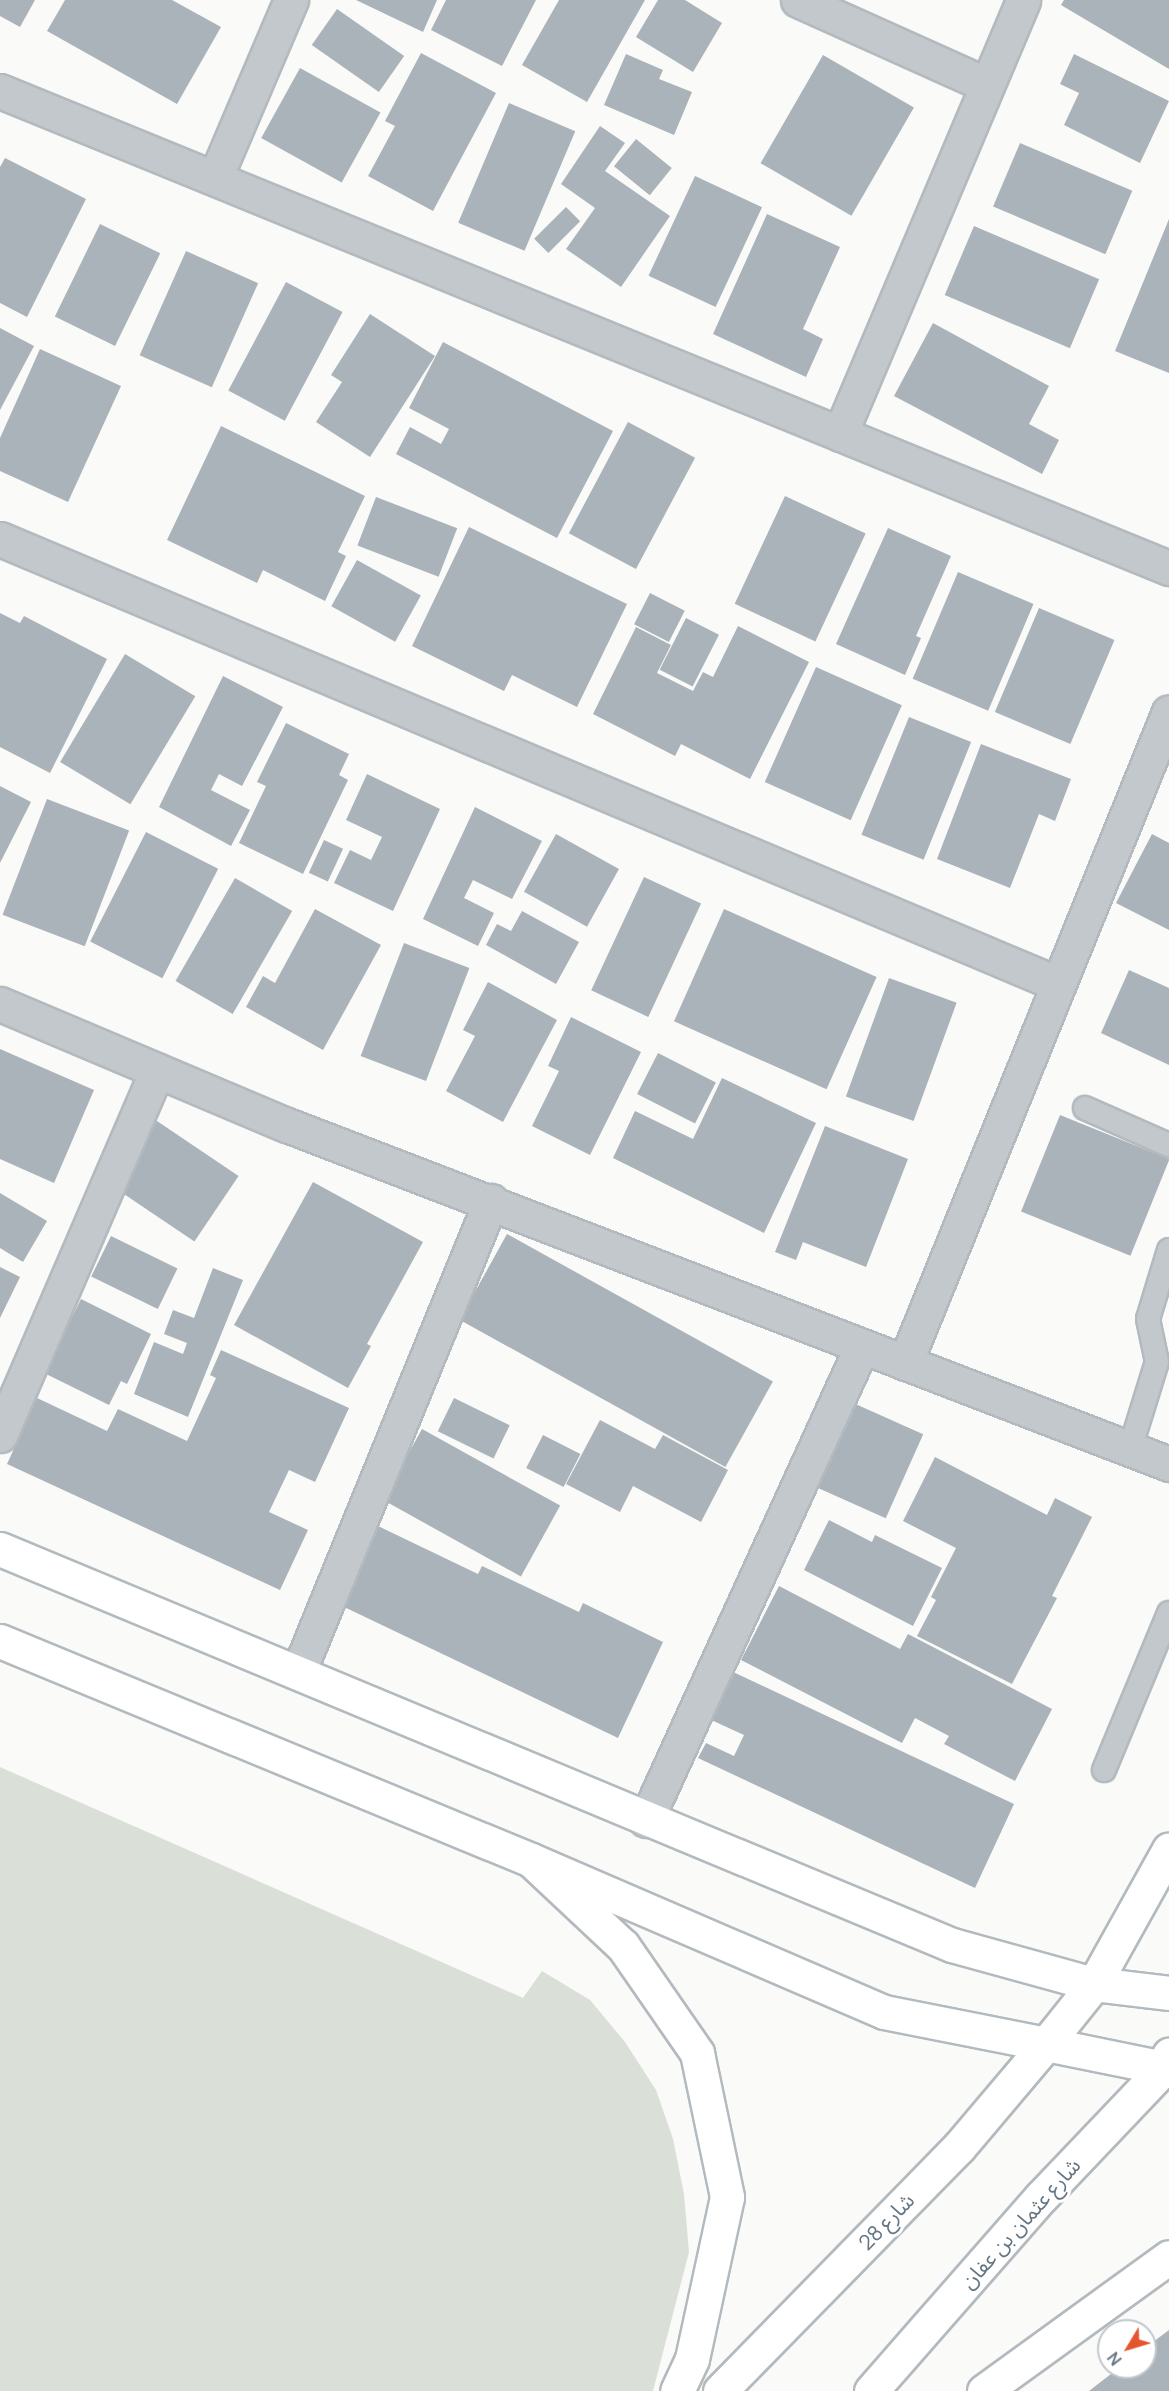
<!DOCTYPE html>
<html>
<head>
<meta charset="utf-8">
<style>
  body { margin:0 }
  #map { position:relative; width:1169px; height:2391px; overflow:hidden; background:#fafaf8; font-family:Manrope,"Noto Sans Arabic",sans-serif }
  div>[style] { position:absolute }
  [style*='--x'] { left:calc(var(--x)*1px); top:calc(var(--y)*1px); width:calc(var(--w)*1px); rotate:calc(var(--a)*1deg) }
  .green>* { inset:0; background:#dadfd7 }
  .building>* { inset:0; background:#aab3b9; transform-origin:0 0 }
  .roads { filter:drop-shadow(2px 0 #b3babf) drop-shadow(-2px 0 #b3babf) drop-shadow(0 2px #b3babf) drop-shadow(0 -2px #b3babf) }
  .lane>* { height:22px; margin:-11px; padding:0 11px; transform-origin:11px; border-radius:11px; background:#c3c8cc }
  .street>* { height:33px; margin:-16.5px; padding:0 16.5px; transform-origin:16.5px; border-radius:16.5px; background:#c3c8cc }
  .secondary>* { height:33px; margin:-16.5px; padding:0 16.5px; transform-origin:16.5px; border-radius:16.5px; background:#fff }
  .primary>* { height:33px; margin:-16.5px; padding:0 16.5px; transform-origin:16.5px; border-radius:16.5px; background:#fff }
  span { translate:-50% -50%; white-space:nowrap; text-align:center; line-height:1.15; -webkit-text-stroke:6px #fff; paint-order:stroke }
  .street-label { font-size:21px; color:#657683 }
  .north { position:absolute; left:1097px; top:2319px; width:60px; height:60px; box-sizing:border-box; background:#fff; border:2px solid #c1c8cd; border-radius:50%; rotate:232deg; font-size:16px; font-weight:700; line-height:24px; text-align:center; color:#657683 }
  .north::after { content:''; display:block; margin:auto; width:21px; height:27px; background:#e4572e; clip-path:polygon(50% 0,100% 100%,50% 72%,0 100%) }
</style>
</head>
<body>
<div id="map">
  <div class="green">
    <div style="clip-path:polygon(0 1767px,523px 1998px,542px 1971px,590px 2000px,625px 2042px,656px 2090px,673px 2139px,684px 2194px,689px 2252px,653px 2391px,0 2391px)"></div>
  </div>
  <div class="building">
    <div style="clip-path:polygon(0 0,35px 0,20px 27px,0 16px)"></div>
    <div style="clip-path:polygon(65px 0,172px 0,221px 27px,177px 104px,47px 31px)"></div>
    <div style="clip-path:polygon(356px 0,437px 0,423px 32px)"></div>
    <div style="clip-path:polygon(446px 0,536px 0,502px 66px,431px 30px)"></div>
    <div style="clip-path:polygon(559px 0,645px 0,587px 102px,522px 65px)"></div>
    <div style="clip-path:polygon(658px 0,685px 0,722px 23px,693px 72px,636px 37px)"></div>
    <div style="clip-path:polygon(1064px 0,1169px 0,1169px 69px,1061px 5px)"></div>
    <div style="left:337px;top:9px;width:82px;height:44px;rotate:35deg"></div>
    <div style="clip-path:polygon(421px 53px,496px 93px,433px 211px,368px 176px,395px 126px,385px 121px)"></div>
    <div style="clip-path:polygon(626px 54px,663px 70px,659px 79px,692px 92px,674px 135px,604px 105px)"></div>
    <div style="clip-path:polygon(1074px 54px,1169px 101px,1140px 163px,1064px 125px,1079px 93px,1060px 84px)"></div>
    <div style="left:823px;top:55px;width:105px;height:125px;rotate:30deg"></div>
    <div style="left:300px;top:68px;width:92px;height:80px;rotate:29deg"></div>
    <div style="left:509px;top:103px;width:72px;height:130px;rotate:23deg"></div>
    <div style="clip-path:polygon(600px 126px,625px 143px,605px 171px,670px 216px,621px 287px,566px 249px,595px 208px,561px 184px)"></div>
    <div style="left:636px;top:139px;width:46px;height:35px;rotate:39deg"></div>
    <div style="left:1020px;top:143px;width:122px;height:69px;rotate:23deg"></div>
    <div style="clip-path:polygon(5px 158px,86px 199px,27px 317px,0 303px,0 167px)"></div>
    <div style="left:695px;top:176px;width:74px;height:110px;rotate:25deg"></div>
    <div style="left:566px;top:207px;width:20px;height:45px;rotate:45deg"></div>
    <div style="clip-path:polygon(767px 214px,840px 247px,803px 329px,823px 339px,806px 377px,713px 334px)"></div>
    <div style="clip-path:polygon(1169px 219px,1169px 373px,1115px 351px)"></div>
    <div style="left:100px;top:224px;width:67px;height:103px;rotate:26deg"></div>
    <div style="left:974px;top:226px;width:136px;height:75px;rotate:23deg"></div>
    <div style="left:186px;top:251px;width:79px;height:114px;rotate:24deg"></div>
    <div style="left:286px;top:282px;width:64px;height:123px;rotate:28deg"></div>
    <div style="clip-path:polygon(370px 314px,435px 356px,370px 457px,316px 422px,342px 382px,331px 375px)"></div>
    <div style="clip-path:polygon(933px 323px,1049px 386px,1029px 424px,1059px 440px,1042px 474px,894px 396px)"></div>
    <div style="clip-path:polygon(0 328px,34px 346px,0 410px)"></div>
    <div style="clip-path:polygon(443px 342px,613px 431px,557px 538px,396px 454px,410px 427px,441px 444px,449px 429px,409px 408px)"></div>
    <div style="clip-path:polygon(40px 349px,121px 386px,68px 502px,0 471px,0 438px)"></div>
    <div style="left:628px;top:422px;width:76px;height:126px;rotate:28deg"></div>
    <div style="clip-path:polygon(221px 426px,365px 496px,338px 552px,346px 556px,325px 601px,263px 570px,257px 583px,167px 540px)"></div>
    <div style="left:785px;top:496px;width:89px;height:119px;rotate:25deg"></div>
    <div style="left:376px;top:497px;width:87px;height:52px;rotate:21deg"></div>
    <div style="clip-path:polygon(469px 527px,627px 604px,577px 707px,512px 675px,504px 691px,412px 646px)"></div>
    <div style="clip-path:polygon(888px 528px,951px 556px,916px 636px,921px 638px,905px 675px,836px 644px)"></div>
    <div style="left:357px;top:560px;width:73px;height:53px;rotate:29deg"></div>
    <div style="left:958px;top:572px;width:82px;height:116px;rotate:23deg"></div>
    <div style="left:650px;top:593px;width:39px;height:35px;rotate:27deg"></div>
    <div style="left:1039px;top:608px;width:82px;height:113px;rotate:23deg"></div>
    <div style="clip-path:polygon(0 613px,20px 623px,24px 616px,107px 659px,50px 773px,0 747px)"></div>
    <div style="left:686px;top:618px;width:37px;height:58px;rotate:27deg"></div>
    <div style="clip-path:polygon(738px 626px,809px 662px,750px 779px,681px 744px,675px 756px,593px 714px,636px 627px,671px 645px,657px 673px,693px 691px,703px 672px,713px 677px)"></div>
    <div style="left:125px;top:654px;width:82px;height:126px;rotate:31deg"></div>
    <div style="left:816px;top:667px;width:94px;height:126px;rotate:24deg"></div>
    <div style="clip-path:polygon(223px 676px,283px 707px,242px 786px,219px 774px,211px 790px,250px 810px,231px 846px,159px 807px)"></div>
    <div style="left:909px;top:717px;width:67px;height:127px;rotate:22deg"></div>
    <div style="clip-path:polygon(286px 723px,349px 754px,339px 775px,348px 780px,303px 874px,239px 843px,266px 786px,257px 782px)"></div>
    <div style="clip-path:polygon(981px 744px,1071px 779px,1055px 821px,1039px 814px,1010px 888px,937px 859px)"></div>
    <div style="clip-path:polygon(367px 774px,440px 809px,393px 911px,334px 883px,350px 850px,371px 860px,382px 837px,346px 820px)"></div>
    <div style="clip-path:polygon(0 786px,31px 802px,0 863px)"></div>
    <div style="left:47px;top:799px;width:88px;height:124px;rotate:21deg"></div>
    <div style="clip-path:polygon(475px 807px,542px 841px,512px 899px,473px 880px,464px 898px,494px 913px,478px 946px,423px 919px)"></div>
    <div style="left:146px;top:832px;width:81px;height:123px;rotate:27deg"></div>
    <div style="left:556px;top:834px;width:72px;height:66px;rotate:29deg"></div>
    <div style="clip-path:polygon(1152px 834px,1169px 843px,1169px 930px,1116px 903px)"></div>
    <div style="left:324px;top:840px;width:21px;height:36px;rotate:25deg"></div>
    <div style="left:644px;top:877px;width:63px;height:125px;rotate:25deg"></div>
    <div style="left:235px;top:878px;width:66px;height:119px;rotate:30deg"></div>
    <div style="clip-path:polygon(315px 909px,381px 945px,323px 1050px,246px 1007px,263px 976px,275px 983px)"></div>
    <div style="left:724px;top:909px;width:167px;height:123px;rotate:24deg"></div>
    <div style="clip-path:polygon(522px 911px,579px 942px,556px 984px,486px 945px,497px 924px,511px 931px)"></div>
    <div style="left:404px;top:943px;width:70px;height:121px;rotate:21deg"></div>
    <div style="clip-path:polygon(1129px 970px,1169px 988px,1169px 1065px,1101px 1033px)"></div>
    <div style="left:889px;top:978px;width:72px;height:126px;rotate:20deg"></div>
    <div style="clip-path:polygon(488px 982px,557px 1020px,503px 1122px,446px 1091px,475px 1036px,463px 1030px)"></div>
    <div style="clip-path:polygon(571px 1017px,641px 1052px,590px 1155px,532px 1126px,559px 1071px,548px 1066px)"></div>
    <div style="clip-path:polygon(0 1049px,94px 1090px,54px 1183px,0 1159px)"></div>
    <div style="left:658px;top:1053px;width:65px;height:46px;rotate:27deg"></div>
    <div style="clip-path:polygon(722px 1078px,816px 1123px,764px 1233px,613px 1158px,635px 1111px,693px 1139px)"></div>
    <div style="left:1060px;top:1115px;width:118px;height:104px;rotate:22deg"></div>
    <div style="left:154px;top:1119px;width:102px;height:79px;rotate:34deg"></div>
    <div style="clip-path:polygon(825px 1126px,908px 1159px,866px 1267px,803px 1242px,796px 1260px,775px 1252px)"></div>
    <div style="clip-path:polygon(313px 1182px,423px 1242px,367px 1344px,371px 1346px,348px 1388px,234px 1325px)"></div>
    <div style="clip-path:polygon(0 1193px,47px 1221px,23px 1262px,0 1248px)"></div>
    <div style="left:507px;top:1234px;width:304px;height:98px;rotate:29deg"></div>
    <div style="left:111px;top:1236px;width:74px;height:45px;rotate:26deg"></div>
    <div style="clip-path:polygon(0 1267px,20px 1277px,0 1318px)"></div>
    <div style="clip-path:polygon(213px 1268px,243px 1280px,188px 1417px,134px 1394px,154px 1342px,183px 1354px,187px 1343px,164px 1334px,173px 1310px,194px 1318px)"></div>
    <div style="clip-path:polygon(81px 1299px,151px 1334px,127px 1384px,121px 1381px,109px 1405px,44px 1373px)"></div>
    <div style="clip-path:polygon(221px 1350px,349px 1408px,315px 1482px,289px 1470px,269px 1512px,308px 1530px,280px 1590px,7px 1464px,37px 1398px,107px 1431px,118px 1409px,187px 1441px,216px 1378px,210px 1375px)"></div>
    <div style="left:454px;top:1398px;width:62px;height:37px;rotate:26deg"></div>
    <div style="left:851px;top:1402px;width:79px;height:92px;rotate:24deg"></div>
    <div style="clip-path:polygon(600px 1420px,655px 1449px,663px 1435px,728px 1470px,701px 1522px,633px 1486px,620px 1512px,566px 1484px)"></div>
    <div style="left:422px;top:1429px;width:158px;height:81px;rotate:29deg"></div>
    <div style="left:543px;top:1435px;width:42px;height:37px;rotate:27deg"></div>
    <div style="clip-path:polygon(935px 1457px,1047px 1515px,1055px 1498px,1092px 1517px,1052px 1596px,1057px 1598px,1012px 1684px,917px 1636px,936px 1600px,931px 1597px,956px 1548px,903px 1521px)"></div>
    <div style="clip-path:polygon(829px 1520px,872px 1542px,875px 1535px,942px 1568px,913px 1626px,804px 1570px)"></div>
    <div style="clip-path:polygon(378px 1526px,478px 1574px,482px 1566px,579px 1612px,583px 1603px,663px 1642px,618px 1738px,340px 1605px)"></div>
    <div style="clip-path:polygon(779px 1586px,900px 1649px,908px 1634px,1052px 1709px,1015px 1781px,944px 1744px,949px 1736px,915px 1718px,902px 1743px,741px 1660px)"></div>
    <div style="clip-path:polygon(731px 1671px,1014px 1804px,975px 1888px,698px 1758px,706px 1743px,734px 1756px,744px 1735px,709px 1719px)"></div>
    <div style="clip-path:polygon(1169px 2330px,1169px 2391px,1089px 2391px,1120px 2367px,1145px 2367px,1145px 2348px)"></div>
  </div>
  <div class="roads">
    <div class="lane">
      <div style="--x:1085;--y:1108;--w:92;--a:23.8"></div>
      <div style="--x:1130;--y:1449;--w:91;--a:-72.8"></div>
      <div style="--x:1157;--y:1362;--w:44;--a:-101.8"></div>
      <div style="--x:1148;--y:1319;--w:72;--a:-73.1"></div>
      <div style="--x:1104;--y:1770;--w:170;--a:-67.5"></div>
    </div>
    <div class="street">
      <div style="--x:798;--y:0;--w:207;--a:24.2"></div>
      <div style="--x:0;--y:91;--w:1263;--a:22.2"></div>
      <div style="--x:215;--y:178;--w:194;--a:-66.9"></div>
      <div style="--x:840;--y:434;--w:471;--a:-67.1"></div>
      <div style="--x:0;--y:539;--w:1148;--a:22.81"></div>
      <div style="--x:0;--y:1004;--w:311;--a:22.9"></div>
      <div style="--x:287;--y:1125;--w:945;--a:21.02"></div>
      <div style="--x:905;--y:1363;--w:702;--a:-67.93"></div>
      <div style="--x:0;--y:1435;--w:397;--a:-66.7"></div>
      <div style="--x:298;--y:1673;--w:510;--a:-67.76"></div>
      <div style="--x:646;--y:1820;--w:521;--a:-65.5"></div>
    </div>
    <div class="secondary">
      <div style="--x:0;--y:1549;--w:1031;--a:22.59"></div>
      <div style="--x:952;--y:1945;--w:147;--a:15.4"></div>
      <div style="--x:0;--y:1641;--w:574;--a:22.41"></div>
      <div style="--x:531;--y:1860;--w:384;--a:23.3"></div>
      <div style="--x:884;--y:2012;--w:165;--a:11.2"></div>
    </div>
    <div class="primary">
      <div style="--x:531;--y:1860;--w:126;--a:43.1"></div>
      <div style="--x:623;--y:1946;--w:130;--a:55.3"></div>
      <div style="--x:697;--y:2053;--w:147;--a:78.2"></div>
      <div style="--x:727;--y:2197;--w:166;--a:102.2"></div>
      <div style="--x:692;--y:2359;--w:35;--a:115"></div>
      <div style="--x:1094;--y:1984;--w:76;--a:6.8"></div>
      <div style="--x:1046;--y:2044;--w:126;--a:11.5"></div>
      <div style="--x:720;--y:2391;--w:342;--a:-45.6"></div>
      <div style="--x:959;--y:2147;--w:135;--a:-49.8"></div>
      <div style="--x:1046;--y:2044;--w:77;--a:-51.3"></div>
      <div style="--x:1094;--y:1984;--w:154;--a:-60.9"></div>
      <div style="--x:871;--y:2391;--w:259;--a:-48.8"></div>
      <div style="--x:1042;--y:2196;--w:174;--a:-46.4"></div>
      <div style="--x:1162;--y:2070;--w:17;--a:-65"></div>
      <div style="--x:984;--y:2391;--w:228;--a:-35.9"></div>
    </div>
  </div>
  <div class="street-label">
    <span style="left:886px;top:2221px;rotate:-46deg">شارع 28</span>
    <span style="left:1020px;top:2223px;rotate:-48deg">شارع عثمان بن عفان</span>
  </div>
  <div class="north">N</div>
</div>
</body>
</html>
